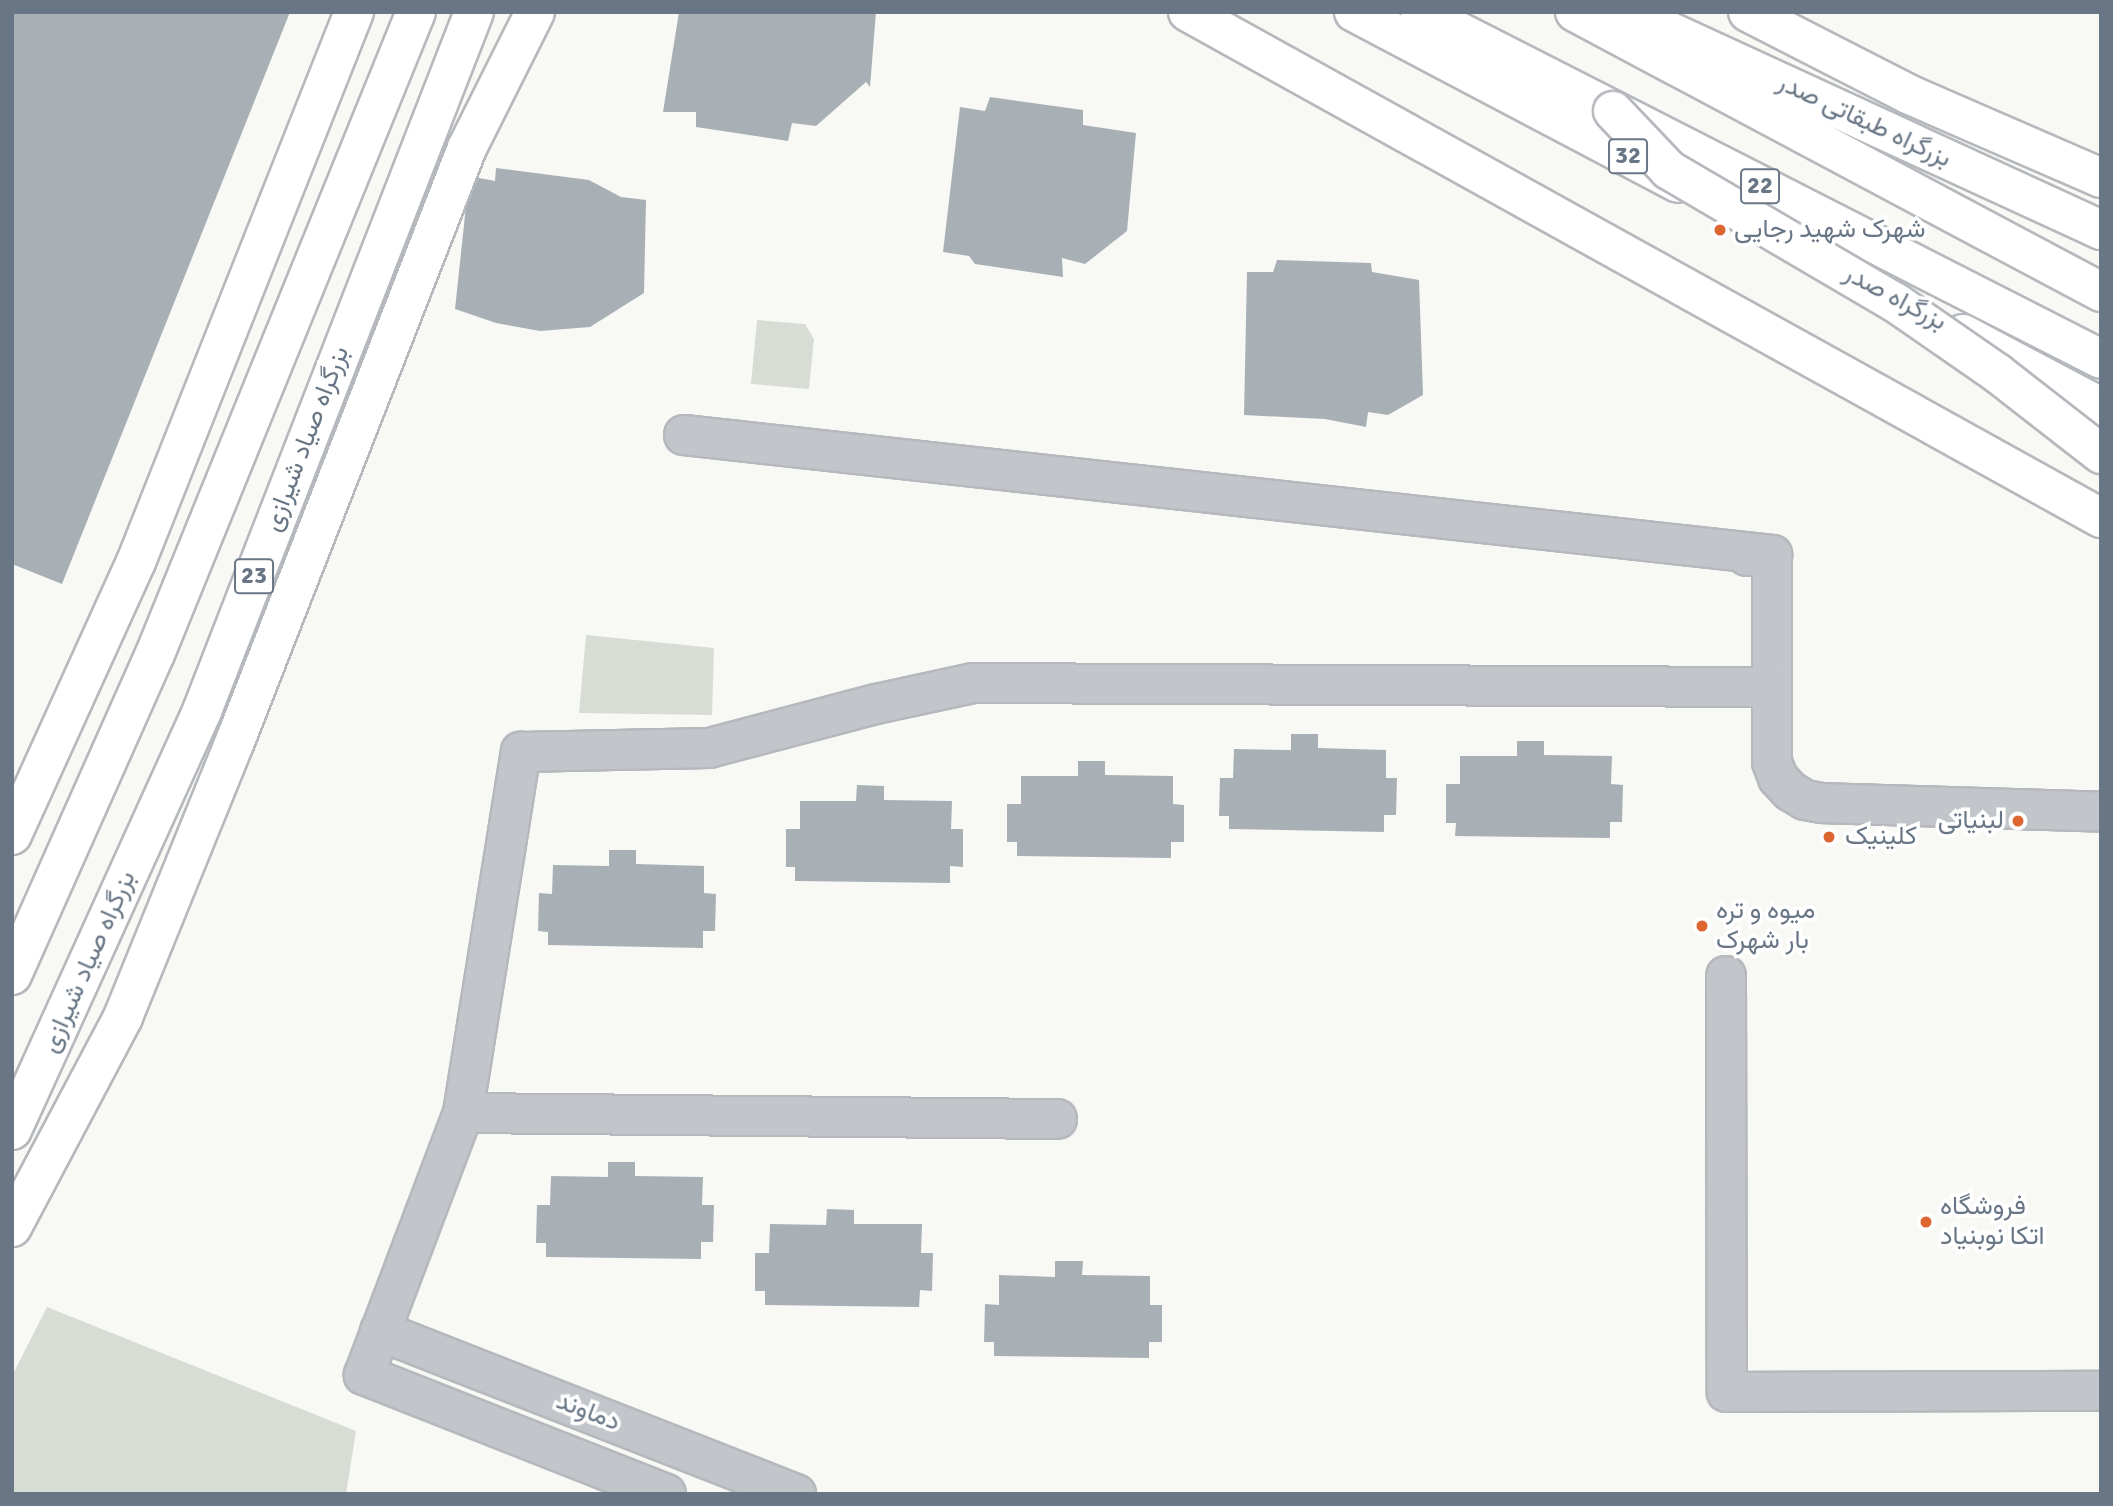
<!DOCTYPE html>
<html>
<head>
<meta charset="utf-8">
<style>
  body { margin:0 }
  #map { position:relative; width:2113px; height:1506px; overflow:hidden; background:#f8f8f5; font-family:Signika,Vazirmatn,sans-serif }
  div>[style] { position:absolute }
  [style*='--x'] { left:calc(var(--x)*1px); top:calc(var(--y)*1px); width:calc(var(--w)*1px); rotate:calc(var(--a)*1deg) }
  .green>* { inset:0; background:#d7ddd5 }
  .building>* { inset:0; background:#a8b0b6 }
  .roads { filter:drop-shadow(2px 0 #b5b8bc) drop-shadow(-2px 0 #b5b8bc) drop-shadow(0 2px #b5b8bc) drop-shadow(0 -2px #b5b8bc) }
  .street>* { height:38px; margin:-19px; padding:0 19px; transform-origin:19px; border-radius:19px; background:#c2c5c9 }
  .highway>* { height:38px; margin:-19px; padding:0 19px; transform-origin:19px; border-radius:19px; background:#fff }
  .bridges { filter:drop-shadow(2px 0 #b5b8bc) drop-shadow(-2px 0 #b5b8bc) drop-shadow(0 2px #b5b8bc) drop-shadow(0 -2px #b5b8bc) }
  .highway-bridge>* { height:38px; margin:-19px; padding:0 19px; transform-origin:19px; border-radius:19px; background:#fff }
  .dots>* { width:19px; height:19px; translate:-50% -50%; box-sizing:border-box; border:4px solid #fff; border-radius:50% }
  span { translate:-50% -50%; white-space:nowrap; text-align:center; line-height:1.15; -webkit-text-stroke:7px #fff; paint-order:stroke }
  .shield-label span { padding:2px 5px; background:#fff; border:2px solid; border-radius:5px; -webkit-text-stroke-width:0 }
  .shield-label { font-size:24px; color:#687685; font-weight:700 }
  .street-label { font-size:26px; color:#687685 }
  .poi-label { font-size:26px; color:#687685 }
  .left { translate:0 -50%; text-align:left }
  .right { translate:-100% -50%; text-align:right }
  .frame { position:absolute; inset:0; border:14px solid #687685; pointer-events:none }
</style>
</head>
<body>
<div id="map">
  <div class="green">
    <div style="clip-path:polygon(757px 320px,805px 324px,814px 339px,809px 389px,751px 384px)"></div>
    <div style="clip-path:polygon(586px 635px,714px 648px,712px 715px,579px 713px)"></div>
    <div style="clip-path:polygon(47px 1307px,356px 1431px,346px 1494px,12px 1494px,12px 1376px)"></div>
  </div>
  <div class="building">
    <div style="clip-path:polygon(12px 12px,290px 12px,62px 584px,12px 564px)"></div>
    <div style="clip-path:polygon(679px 12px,876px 12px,870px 87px,866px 82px,816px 126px,792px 123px,788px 141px,696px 127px,696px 112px,663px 112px)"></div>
    <div style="clip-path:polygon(990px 97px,1083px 110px,1083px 125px,1136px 133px,1127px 231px,1085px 264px,1062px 258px,1063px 277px,975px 264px,969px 256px,943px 252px,960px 107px,985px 111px)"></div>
    <div style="clip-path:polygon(496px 168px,589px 180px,621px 197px,646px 200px,644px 293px,590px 327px,540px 331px,496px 323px,455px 309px,466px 206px,474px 177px,495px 181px)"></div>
    <div style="clip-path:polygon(1277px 260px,1371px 263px,1372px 272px,1419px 280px,1423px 395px,1388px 415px,1368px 412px,1366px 427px,1325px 419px,1244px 415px,1247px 272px,1273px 272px)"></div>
    <div style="clip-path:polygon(1291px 734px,1318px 734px,1318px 748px,1386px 750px,1386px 778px,1397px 778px,1396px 815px,1384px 815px,1384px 832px,1229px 829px,1229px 816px,1219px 816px,1220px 778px,1233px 778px,1234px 749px,1291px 750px)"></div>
    <div style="clip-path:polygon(1517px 741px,1544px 741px,1544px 755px,1612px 756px,1611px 784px,1623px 785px,1622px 822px,1610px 822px,1610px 838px,1455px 836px,1456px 823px,1446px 823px,1446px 784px,1460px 784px,1460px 756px,1517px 756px)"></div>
    <div style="clip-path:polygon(1078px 761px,1105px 761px,1105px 775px,1173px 776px,1173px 804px,1184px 805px,1184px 842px,1171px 842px,1171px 858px,1017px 856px,1017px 842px,1007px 842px,1007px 804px,1021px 804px,1021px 776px,1078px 776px)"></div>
    <div style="clip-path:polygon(857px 785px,884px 786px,884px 800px,952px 801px,951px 829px,963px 829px,963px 867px,950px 866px,950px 883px,795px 881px,795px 867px,786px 867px,786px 829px,800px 829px,800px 801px,856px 801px)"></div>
    <div style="clip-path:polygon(609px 850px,636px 850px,636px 864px,704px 866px,704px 893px,716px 894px,715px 931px,703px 931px,703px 948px,548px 945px,548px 932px,538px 931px,539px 893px,552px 894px,553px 865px,609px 866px)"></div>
    <div style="clip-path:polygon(608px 1162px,635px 1162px,635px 1176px,703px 1177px,702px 1205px,714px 1205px,713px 1242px,701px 1242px,701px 1259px,546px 1257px,546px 1243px,536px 1243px,537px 1205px,550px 1205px,551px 1176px,608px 1177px)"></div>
    <div style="clip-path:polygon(827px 1209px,854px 1210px,854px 1224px,922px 1224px,921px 1253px,933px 1253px,932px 1291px,920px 1290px,919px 1307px,765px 1305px,765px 1291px,755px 1291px,755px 1253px,769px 1253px,770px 1224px,826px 1225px)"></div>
    <div style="clip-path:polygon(1055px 1261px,1083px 1261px,1082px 1275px,1150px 1276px,1150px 1305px,1162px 1305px,1162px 1342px,1149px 1342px,1149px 1358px,994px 1356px,994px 1342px,984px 1342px,985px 1304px,999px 1305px,999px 1275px,1055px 1277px)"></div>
  </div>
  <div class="roads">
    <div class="street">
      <div style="--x:684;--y:435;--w:1095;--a:6.29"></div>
      <div style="--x:1747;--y:556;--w:25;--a:-2"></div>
      <div style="--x:1772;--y:555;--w:207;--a:90"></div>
      <div style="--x:1772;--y:762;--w:17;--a:69"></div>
      <div style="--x:1778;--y:778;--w:18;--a:47"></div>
      <div style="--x:1790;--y:791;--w:17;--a:31"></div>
      <div style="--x:1805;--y:800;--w:17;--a:10"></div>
      <div style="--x:1822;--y:803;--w:279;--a:1.8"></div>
      <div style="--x:1726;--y:976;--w:416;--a:89.9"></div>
      <div style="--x:1727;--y:1392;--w:374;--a:-0.2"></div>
      <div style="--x:463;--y:1113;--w:594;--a:0.58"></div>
      <div style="--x:380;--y:1331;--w:447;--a:21.4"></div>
      <div style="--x:666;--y:1494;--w:325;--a:-158.5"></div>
      <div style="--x:364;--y:1375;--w:280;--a:-69.3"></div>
      <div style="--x:463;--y:1113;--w:366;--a:-80.9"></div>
      <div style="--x:521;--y:752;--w:188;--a:-1.2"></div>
      <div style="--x:709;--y:748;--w:173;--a:-14.8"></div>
      <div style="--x:876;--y:704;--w:99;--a:-12.2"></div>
      <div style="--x:973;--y:683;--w:799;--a:0.29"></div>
    </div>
    <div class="highway">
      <div style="--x:1188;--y:12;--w:1044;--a:29"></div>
      <div style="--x:1354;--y:12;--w:366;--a:27.8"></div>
      <div style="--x:1420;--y:12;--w:764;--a:27"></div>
      <div style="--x:1575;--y:12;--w:596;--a:28.03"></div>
      <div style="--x:1627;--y:12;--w:522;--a:24.7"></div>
      <div style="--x:1748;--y:12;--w:180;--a:27.1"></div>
      <div style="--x:1908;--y:94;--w:210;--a:23.5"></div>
      <div style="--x:1963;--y:334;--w:156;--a:27.9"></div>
      <div style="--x:12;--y:835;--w:300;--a:-65.6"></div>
      <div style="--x:136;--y:562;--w:592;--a:-68.38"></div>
      <div style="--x:12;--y:975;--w:351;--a:-66"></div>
      <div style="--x:155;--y:654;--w:693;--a:-67.88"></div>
      <div style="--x:12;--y:1130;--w:460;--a:-65.6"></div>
      <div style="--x:202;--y:711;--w:750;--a:-68.74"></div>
      <div style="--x:12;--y:1227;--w:238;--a:-62.1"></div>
      <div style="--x:123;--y:1017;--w:295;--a:-67.9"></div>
      <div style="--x:234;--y:744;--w:640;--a:-68.65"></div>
      <div style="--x:467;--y:148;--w:152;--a:-63.4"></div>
    </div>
  </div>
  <div class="bridges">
    <div class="highway-bridge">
      <div style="--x:1613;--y:111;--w:81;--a:46.5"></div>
      <div style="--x:1669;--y:170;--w:263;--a:30.4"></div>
      <div style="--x:1896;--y:303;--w:123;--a:34.7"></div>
      <div style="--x:1997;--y:373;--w:132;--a:37.9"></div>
    </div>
  </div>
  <div class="dots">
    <div style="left:1720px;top:230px;background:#dd6530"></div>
    <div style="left:2018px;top:821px;background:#dd6530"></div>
    <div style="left:1829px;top:837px;background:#dd6530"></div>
    <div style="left:1702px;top:926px;background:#dd6530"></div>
    <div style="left:1926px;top:1222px;background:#dd6530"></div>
  </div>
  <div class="shield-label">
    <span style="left:1628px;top:156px">32</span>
    <span style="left:1760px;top:186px">22</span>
    <span style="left:254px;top:576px">23</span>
  </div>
  <div class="street-label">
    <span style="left:1864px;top:121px;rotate:25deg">بزرگراه طبقاتی صدر</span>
    <span style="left:1895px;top:298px;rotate:28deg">بزرگراه صدر</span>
    <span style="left:307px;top:439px;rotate:-69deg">بزرگراه صیاد شیرازی</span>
    <span style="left:89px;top:962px;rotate:-66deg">بزرگراه صیاد شیرازی</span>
    <span style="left:588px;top:1412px;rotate:21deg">دماوند</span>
  </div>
  <div class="poi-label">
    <span class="left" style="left:1734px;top:230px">شهرک شهید رجایی</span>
    <span class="right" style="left:2004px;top:821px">لبنیاتی</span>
    <span class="left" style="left:1845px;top:837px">کلینیک</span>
    <span class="left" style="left:1716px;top:926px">میوه و تره<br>بار شهرک</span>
    <span class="left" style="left:1940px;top:1222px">فروشگاه<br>اتکا نوبنیاد</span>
  </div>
  <div class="frame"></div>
</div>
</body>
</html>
